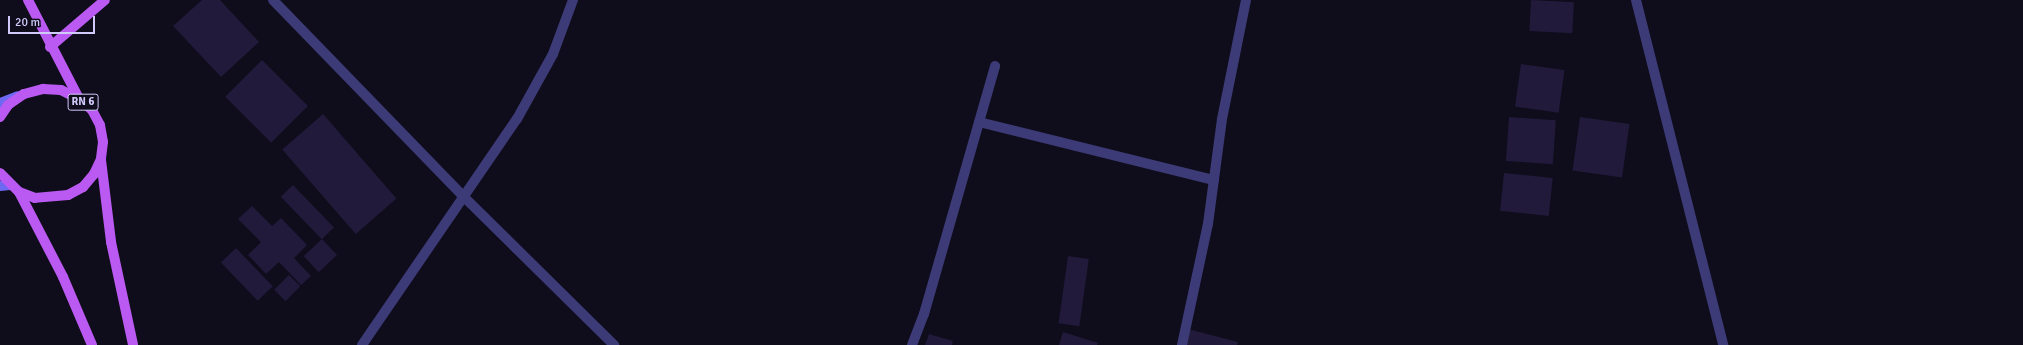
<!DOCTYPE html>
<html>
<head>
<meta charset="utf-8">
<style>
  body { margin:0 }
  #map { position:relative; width:2023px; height:345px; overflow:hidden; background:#0f0c1b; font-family:Signika,sans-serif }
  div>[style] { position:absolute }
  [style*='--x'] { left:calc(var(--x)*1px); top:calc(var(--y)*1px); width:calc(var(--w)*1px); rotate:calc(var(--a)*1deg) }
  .building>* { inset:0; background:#211a3a; transform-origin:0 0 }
  .street>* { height:10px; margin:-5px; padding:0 5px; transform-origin:5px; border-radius:5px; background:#3d3b77 }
  .secondary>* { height:10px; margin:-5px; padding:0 5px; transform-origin:5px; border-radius:5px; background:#6d69f3 }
  .primary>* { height:10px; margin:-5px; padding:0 5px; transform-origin:5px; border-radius:5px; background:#ba5af2 }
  span { translate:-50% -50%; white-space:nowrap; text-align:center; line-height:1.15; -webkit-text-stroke:4px #0f0c1b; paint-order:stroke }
  .shield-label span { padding:1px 3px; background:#0f0c1b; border:1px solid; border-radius:3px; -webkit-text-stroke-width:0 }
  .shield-label { font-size:11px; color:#d0cafb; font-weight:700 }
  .scale { position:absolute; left:8px; top:16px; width:87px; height:18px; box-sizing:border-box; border:2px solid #d0cafb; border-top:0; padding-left:5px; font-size:12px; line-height:14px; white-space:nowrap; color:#d0cafb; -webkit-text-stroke:3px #0f0c1b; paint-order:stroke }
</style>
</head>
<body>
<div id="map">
  <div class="building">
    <div style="clip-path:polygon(202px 0,220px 0,259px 42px,221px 77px,173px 26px)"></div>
    <div style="left:1531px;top:0;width:43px;height:31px;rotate:3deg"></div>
    <div style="left:262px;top:60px;width:65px;height:52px;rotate:45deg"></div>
    <div style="left:1521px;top:64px;width:44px;height:43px;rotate:8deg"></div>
    <div style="left:323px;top:114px;width:112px;height:54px;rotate:49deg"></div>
    <div style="left:1509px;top:117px;width:47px;height:44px;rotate:4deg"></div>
    <div style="left:1580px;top:117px;width:50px;height:54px;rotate:8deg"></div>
    <div style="left:1504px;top:173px;width:49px;height:38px;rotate:6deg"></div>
    <div style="left:293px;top:185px;width:59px;height:17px;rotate:46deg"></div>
    <div style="clip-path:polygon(252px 206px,272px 226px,281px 218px,307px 245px,294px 258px,311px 276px,301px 285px,279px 262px,266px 274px,248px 255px,261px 242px,238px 219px)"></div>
    <div style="left:322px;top:239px;width:22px;height:25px;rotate:47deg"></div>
    <div style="left:236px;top:248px;width:53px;height:21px;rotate:46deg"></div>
    <div style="left:1068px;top:256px;width:21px;height:68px;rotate:8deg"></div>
    <div style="left:289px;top:275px;width:16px;height:21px;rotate:45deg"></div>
    <div style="clip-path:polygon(1188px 329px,1238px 342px,1237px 345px,1184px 345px)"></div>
    <div style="clip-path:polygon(1063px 332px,1098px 343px,1097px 345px,1059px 345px)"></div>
    <div style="clip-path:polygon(929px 334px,953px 341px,952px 345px,925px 345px)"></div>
  </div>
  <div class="street">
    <div style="--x:273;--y:0;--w:272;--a:45.9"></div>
    <div style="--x:462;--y:195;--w:214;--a:44.6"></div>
    <div style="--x:1636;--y:0;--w:356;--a:75.8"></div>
    <div style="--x:979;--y:122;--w:242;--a:13.9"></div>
    <div style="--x:362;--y:345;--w:274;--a:-55.6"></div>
    <div style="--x:517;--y:119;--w:74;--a:-61"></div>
    <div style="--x:553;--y:54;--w:58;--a:-69.7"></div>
    <div style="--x:912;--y:345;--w:33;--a:-69"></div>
    <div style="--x:924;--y:314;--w:258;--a:-74"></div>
    <div style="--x:1182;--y:345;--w:124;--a:-77.9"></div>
    <div style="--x:1208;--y:224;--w:106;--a:-82.4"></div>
    <div style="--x:1222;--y:119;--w:121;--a:-78.6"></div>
  </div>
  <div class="secondary">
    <div style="--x:0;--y:103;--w:19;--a:-21"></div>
    <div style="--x:0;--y:186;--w:10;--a:-6"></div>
  </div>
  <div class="primary">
    <div style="--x:28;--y:0;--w:111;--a:62.7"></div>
    <div style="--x:50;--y:47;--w:72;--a:-40.5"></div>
    <div style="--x:0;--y:117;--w:14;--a:-56"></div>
    <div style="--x:8;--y:105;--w:19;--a:-35"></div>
    <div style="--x:24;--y:94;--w:20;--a:-15"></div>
    <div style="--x:43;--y:89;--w:18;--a:3"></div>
    <div style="--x:61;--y:90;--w:20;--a:27"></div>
    <div style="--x:79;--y:99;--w:17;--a:40"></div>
    <div style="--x:92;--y:110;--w:17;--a:62"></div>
    <div style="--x:100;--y:125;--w:17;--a:80"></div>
    <div style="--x:103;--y:142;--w:17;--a:97"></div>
    <div style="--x:101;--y:159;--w:17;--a:115"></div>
    <div style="--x:94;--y:174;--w:17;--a:130"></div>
    <div style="--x:83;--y:187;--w:17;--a:152"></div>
    <div style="--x:68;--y:195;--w:33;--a:175"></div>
    <div style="--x:35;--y:198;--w:17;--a:-159"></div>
    <div style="--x:19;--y:192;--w:27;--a:-135"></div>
    <div style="--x:101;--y:160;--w:83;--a:83"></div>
    <div style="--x:111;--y:242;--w:105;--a:77.9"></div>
    <div style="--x:19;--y:192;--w:96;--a:62.6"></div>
    <div style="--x:63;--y:277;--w:74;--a:66.9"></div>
  </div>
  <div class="shield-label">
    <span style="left:83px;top:102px">RN 6</span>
  </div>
  <div class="scale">20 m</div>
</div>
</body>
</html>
